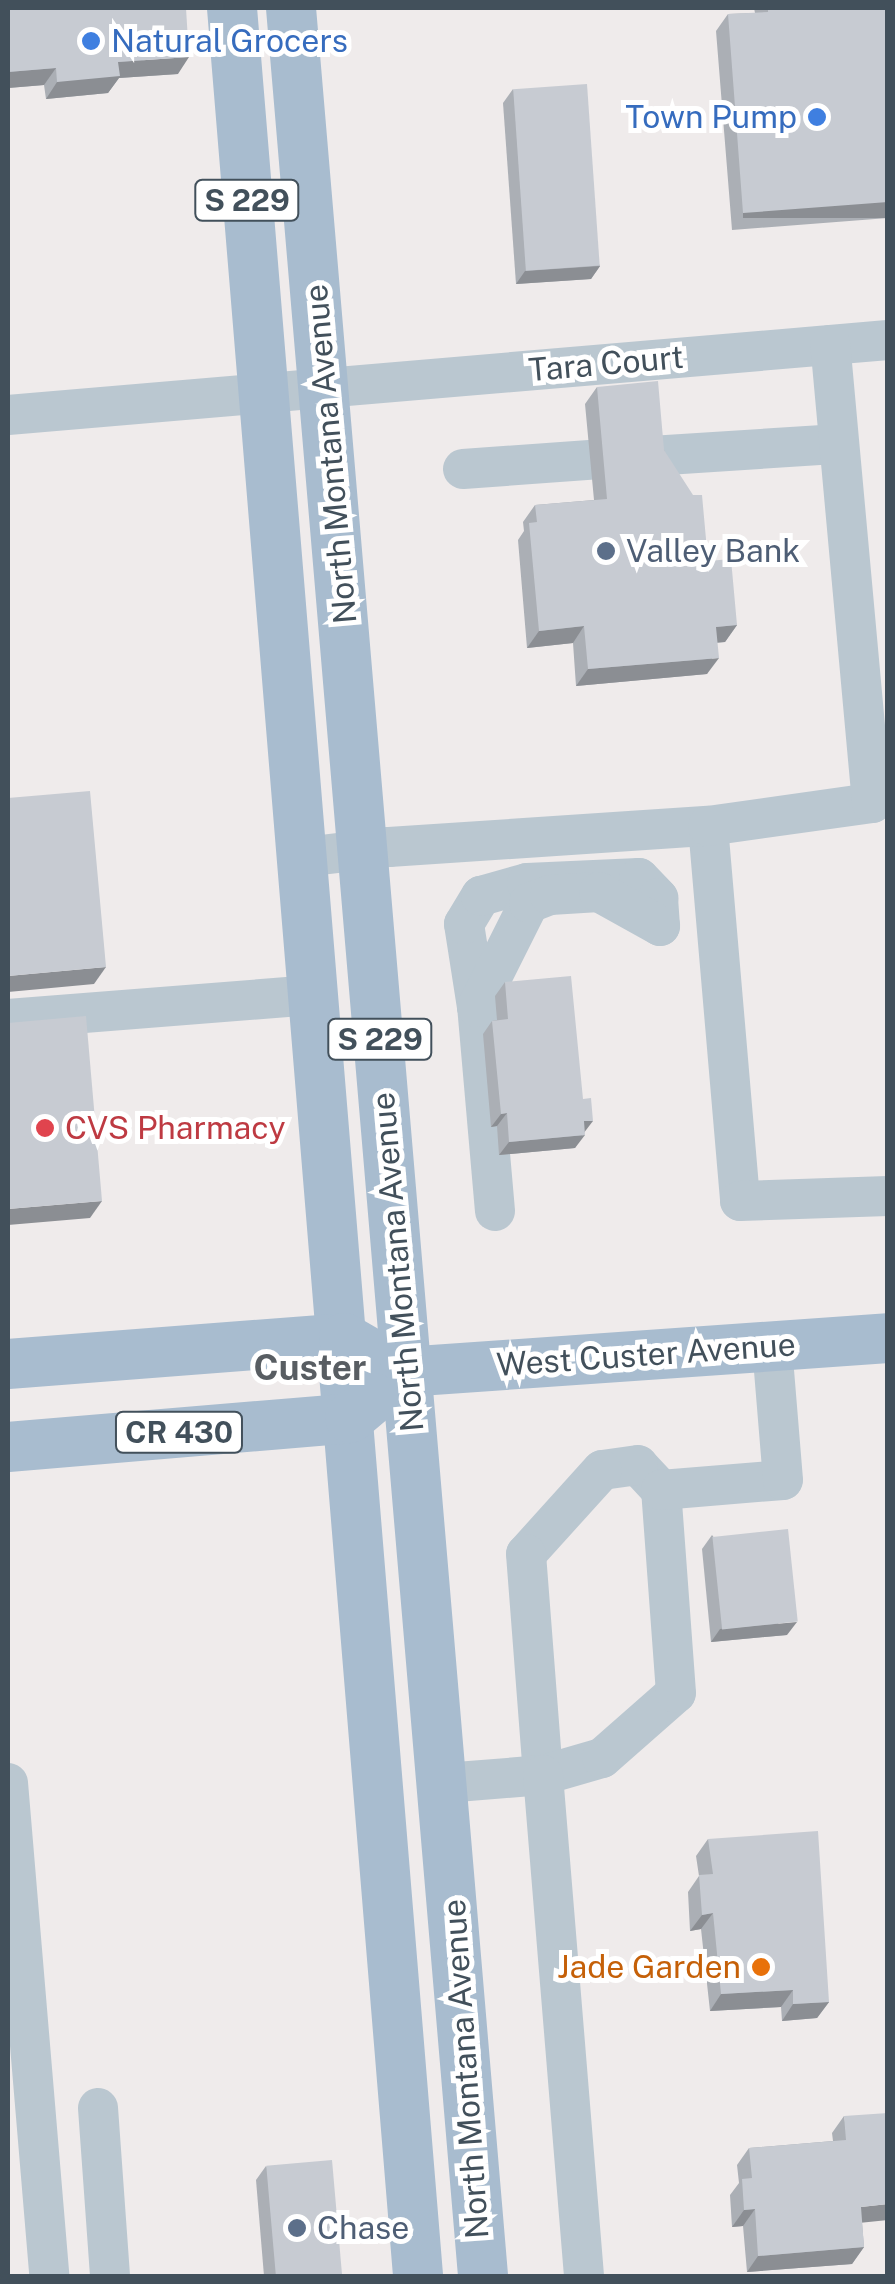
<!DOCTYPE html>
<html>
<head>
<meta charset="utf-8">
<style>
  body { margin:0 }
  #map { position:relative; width:895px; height:2284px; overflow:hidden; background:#efebeb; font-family:"Public Sans",sans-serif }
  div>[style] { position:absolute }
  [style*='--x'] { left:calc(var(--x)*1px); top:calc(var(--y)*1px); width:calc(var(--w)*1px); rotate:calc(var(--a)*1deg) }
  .minor>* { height:40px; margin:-20px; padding:0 20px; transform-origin:20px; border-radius:20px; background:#bac7d0 }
  .major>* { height:50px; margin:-25px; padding:0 25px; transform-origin:25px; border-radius:25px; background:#a8bccf }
  .wall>* { inset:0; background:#abafb5 }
  .shaded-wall>* { inset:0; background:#8b8e93; transform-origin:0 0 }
  .building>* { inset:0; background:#c7cbd2; transform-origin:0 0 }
  .dots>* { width:28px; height:28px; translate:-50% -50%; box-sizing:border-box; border:5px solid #fff; border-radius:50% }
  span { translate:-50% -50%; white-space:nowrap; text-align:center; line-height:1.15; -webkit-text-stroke:10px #fff; paint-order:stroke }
  .shield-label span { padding:2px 8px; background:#fff; border:2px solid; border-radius:8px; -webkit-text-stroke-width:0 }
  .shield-label { font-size:30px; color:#42505b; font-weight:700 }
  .shop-label { font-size:32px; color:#366cbe }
  .left { translate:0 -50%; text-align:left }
  .right { translate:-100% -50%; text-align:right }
  .street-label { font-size:32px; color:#42505b }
  .service-label { font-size:32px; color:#4e5e75 }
  .health-label { font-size:32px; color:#be3a42 }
  .food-label { font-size:32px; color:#c56008 }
  .neighbourhood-label { font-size:35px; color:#585d62; font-weight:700 }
  .frame { position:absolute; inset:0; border:10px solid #42505b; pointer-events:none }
</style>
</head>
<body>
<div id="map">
  <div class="minor">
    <div style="--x:8;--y:415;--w:883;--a:-4.87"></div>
    <div style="--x:651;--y:456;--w:188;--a:-3.7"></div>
    <div style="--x:463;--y:469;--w:127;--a:-4.1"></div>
    <div style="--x:708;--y:826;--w:376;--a:85.1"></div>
    <div style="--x:740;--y:1201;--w:148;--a:-1.9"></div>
    <div style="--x:304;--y:857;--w:86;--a:-6.7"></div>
    <div style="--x:389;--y:847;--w:320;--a:-3.8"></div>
    <div style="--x:708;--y:826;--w:166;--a:-8"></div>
    <div style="--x:872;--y:803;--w:460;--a:-95.2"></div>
    <div style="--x:477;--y:1007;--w:84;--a:-98.9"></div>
    <div style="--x:464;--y:924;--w:33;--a:-59"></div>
    <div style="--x:481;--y:896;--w:48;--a:-15.8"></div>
    <div style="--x:527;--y:883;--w:112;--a:-2.6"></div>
    <div style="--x:639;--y:878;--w:28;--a:46"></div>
    <div style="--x:658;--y:898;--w:28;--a:86"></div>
    <div style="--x:8;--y:1019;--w:309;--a:-4.5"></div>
    <div style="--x:495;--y:1211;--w:205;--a:-95"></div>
    <div style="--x:477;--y:1007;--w:116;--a:-63.4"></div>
    <div style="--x:529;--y:903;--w:22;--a:-21"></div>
    <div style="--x:550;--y:895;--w:49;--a:-3.5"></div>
    <div style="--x:599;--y:892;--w:70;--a:29.1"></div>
    <div style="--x:661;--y:1490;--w:34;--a:-133"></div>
    <div style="--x:638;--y:1465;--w:36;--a:172"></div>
    <div style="--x:602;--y:1470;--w:113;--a:132.1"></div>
    <div style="--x:526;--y:1554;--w:222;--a:85.6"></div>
    <div style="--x:543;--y:1775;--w:61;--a:-16.1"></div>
    <div style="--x:602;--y:1758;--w:98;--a:-41.3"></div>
    <div style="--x:676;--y:1693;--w:204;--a:-94.2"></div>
    <div style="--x:661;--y:1490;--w:122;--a:-4.7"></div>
    <div style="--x:783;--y:1480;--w:134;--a:-94.7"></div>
    <div style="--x:8;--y:1783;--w:495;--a:85.2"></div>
    <div style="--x:444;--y:1783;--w:99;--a:-4.6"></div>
    <div style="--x:543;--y:1775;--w:503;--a:85.32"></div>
    <div style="--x:98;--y:2108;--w:168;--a:85.9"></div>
  </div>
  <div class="major">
    <div style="--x:232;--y:8;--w:2276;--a:85.31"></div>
    <div style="--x:291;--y:8;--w:2276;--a:85.16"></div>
    <div style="--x:8;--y:1364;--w:337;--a:-4.4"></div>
    <div style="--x:344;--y:1338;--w:34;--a:30"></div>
    <div style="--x:404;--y:1372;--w:485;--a:-4"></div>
    <div style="--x:8;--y:1447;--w:343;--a:-4.8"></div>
    <div style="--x:350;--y:1418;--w:31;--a:-40"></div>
  </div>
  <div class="wall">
    <div style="clip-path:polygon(8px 8px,178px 74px,119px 78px,108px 93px,46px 99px,44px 85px,8px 88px)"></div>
    <div style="clip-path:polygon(754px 8px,888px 8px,888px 218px,732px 230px,716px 31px,728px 14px,755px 13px)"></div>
    <div style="clip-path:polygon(513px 89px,600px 266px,591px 279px,516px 284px,503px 103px)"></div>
    <div style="clip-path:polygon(597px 387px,664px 450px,708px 561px,737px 625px,725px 642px,717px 643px,707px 674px,576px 686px,573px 643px,527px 648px,518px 540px,524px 531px,523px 522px,535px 505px,594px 500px,585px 404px)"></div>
    <div style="clip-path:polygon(505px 982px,584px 1132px,575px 1148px,499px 1155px,497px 1126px,491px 1127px,483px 1034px,492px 1021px,497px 1020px,495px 996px)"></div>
    <div style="clip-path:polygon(712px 1535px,787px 1635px,711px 1642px,702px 1549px)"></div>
    <div style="clip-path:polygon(708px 1839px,829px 2002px,817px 2018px,782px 2021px,781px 2007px,710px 2011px,701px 1929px,690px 1931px,688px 1892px,699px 1876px,696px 1856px)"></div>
    <div style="clip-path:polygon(844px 2116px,862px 2223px,864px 2247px,852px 2264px,747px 2272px,743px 2226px,732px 2227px,730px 2195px,739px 2183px,737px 2165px,749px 2148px,833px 2141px,832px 2133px)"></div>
    <div style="clip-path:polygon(266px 2166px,342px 2276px,264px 2276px,256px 2180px)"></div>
  </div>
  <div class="shaded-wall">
    <div style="clip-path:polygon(189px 57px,178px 74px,119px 78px,108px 93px,46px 99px,57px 82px,118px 62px)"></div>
    <div style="clip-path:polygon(56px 68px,44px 85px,8px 88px,8px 72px)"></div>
    <div style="left:888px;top:202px;width:16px;height:145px;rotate:90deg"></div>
    <div style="clip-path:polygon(600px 266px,591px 279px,516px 284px,525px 271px)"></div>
    <div style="clip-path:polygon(737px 625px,725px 642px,704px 643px,716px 627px)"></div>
    <div style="clip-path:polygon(584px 626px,573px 643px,527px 648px,539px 631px)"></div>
    <div style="clip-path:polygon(719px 658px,707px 674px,576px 686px,588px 669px)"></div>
    <div style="clip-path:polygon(106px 967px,94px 984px,8px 992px,8px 976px)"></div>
    <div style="clip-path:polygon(507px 1113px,497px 1126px,491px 1127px,501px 1114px)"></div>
    <div style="clip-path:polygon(584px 1121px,593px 1121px,583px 1134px)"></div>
    <div style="clip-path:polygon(585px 1135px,575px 1148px,499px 1155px,509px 1142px)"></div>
    <div style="clip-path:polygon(102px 1201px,90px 1218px,8px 1225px,8px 1209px)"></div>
    <div style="clip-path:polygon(797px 1622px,787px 1635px,711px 1642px,720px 1629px)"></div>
    <div style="clip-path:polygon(713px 1913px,701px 1929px,690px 1931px,702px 1915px)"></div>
    <div style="clip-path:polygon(793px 1990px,781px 2007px,710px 2011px,721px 1994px)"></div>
    <div style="clip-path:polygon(829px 2002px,817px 2018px,782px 2021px,793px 2004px)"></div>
    <div style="clip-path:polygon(888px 2204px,888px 2220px,849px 2224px,861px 2207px)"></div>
    <div style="clip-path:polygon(755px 2209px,743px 2226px,732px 2227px,744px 2210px)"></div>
    <div style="clip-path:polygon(864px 2247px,852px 2264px,747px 2272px,758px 2256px)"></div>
  </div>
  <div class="building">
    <div style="clip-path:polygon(8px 8px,186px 8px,189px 57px,118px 62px,120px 76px,57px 82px,56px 68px,8px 72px)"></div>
    <div style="clip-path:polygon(768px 8px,888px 8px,888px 202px,743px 213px,728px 14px,768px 12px)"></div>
    <div style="left:587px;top:84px;width:182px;height:74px;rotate:86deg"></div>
    <div style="clip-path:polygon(658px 381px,664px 450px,693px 495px,702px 495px,708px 561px,731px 559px,737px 625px,716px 627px,719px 658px,588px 669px,584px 626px,539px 631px,529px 523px,537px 522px,535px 505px,607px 499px,597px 387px)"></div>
    <div style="clip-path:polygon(90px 791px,106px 967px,8px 976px,8px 798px)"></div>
    <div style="clip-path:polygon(571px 976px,583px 1099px,591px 1098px,593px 1121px,584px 1121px,585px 1135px,509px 1142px,507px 1113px,501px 1114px,492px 1021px,508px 1019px,505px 982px)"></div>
    <div style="clip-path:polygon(86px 1016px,102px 1201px,8px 1209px,8px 1023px)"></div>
    <div style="left:788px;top:1529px;width:93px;height:76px;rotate:84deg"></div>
    <div style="clip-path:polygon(818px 1831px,829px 2002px,793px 2004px,793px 1990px,721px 1994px,713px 1913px,702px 1915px,699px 1875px,713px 1874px,708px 1839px)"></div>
    <div style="clip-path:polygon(888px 2113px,888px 2204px,861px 2207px,864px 2247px,758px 2256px,755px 2209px,744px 2210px,742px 2179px,752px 2178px,749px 2148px,846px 2140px,844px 2116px)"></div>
    <div style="left:332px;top:2160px;width:116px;height:66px;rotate:85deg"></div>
  </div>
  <div class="dots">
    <div style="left:91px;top:41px;background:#3f7fe0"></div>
    <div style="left:817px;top:117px;background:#3f7fe0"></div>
    <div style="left:606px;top:551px;background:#5c6f8a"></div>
    <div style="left:45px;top:1128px;background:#e0444e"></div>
    <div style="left:761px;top:1967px;background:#e8710a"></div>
    <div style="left:297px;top:2228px;background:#5c6f8a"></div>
  </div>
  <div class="shield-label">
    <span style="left:247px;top:200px">S 229</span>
    <span style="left:380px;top:1039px">S 229</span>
    <span style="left:179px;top:1432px">CR 430</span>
  </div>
  <div class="shop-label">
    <span class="left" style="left:111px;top:41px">Natural Grocers</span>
    <span class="right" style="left:797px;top:117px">Town Pump</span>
  </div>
  <div class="street-label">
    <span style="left:606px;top:364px;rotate:-5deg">Tara Court</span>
    <span style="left:331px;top:454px;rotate:-95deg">North Montana Avenue</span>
    <span style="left:398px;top:1262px;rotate:-95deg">North Montana Avenue</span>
    <span style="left:646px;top:1355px;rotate:-4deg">West Custer Avenue</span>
    <span style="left:466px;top:2069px;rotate:-94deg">North Montana Avenue</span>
  </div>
  <div class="service-label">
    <span class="left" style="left:626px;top:551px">Valley Bank</span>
    <span class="left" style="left:317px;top:2228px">Chase</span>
  </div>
  <div class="health-label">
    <span class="left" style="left:65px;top:1128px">CVS Pharmacy</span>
  </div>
  <div class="food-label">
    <span class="right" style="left:741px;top:1967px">Jade Garden</span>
  </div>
  <div class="neighbourhood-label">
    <span style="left:310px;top:1368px">Custer</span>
  </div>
  <div class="frame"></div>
</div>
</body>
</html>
